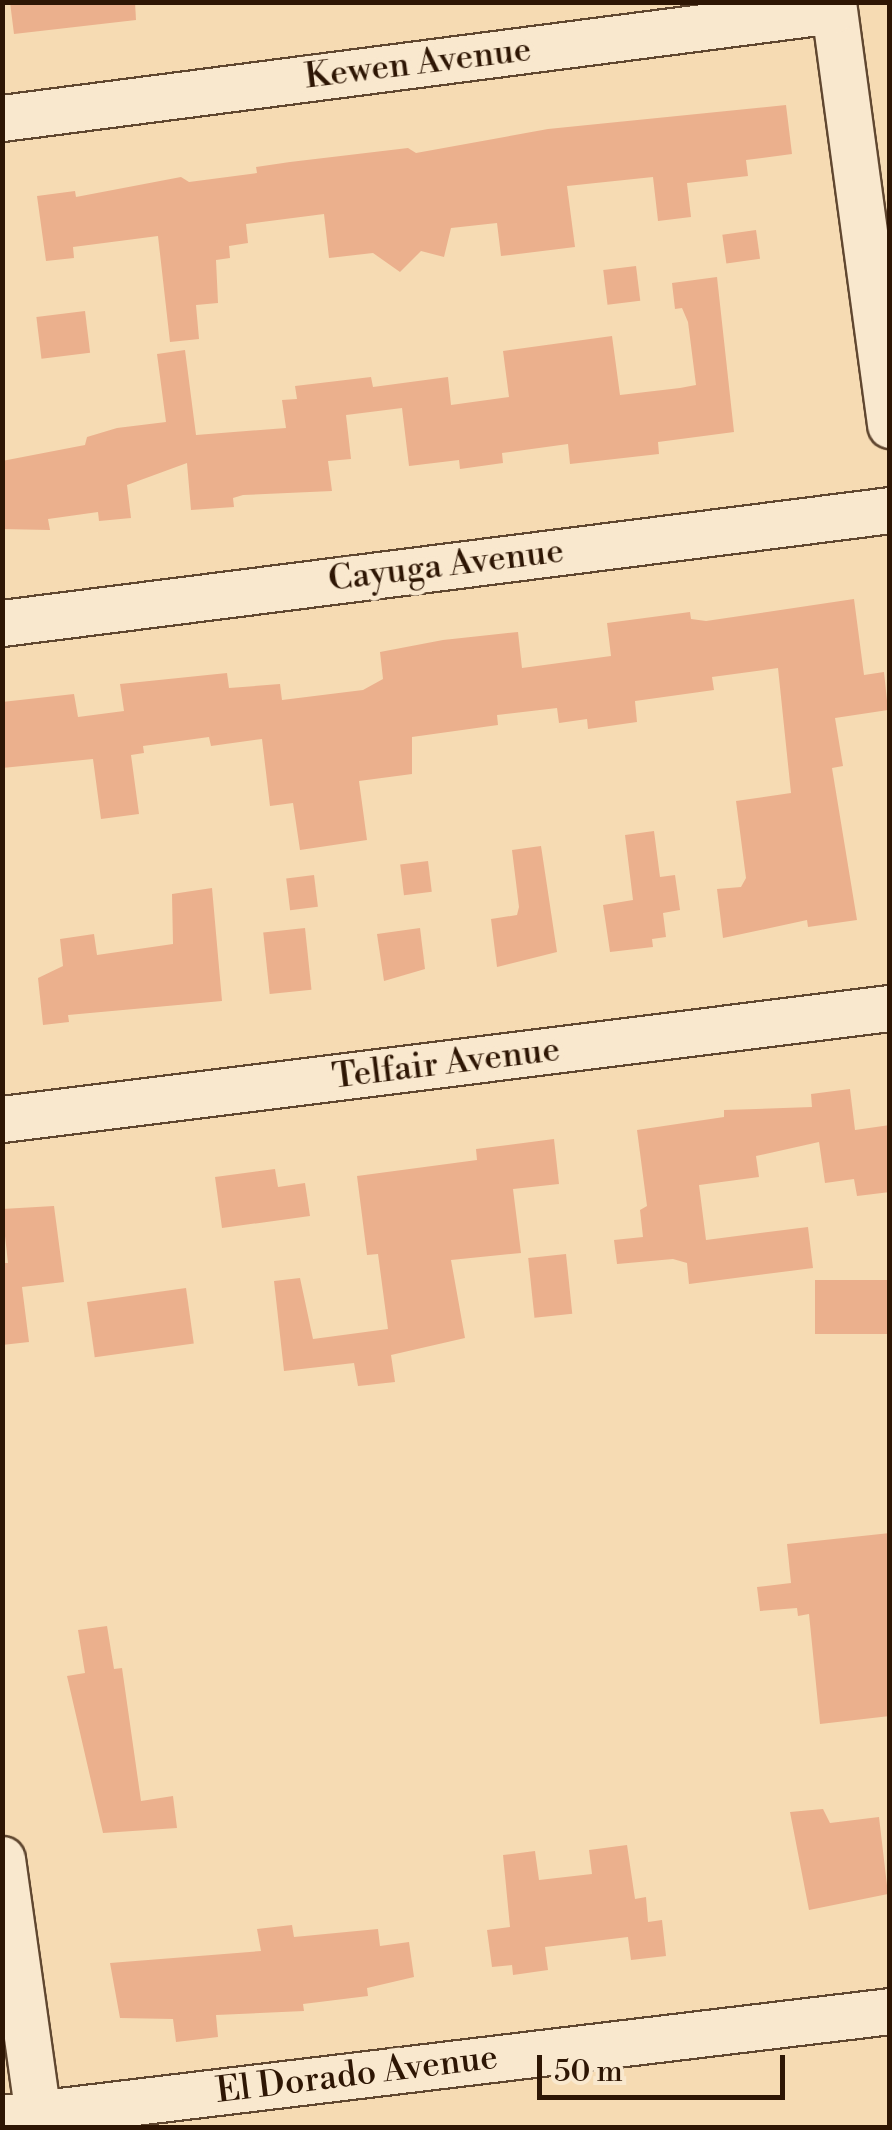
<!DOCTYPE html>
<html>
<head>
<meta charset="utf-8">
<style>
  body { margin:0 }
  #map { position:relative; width:892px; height:2130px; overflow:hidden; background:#f6dbb3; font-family:"Libre Bodoni",serif }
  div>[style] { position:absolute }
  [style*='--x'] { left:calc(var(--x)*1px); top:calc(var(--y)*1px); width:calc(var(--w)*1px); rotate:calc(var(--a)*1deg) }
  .building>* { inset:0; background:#ebb08d; transform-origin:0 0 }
  .roads { filter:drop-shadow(2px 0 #604730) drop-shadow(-2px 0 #604730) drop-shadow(0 2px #604730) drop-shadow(0 -2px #604730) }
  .minor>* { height:45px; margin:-22.5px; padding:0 22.5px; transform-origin:22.5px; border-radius:22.5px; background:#f9e8ce }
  span { translate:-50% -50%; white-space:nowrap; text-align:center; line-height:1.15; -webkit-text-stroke:10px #f9e8ce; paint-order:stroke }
  .street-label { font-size:35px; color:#2e1604 }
  .frame { position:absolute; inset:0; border:5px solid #2e1604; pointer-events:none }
  .scale { position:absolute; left:537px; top:2055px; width:248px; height:45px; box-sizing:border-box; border:5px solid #2e1604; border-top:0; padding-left:12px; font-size:30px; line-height:35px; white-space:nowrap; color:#2e1604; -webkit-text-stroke:8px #f9e8ce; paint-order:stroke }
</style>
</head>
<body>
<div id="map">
  <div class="building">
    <div style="clip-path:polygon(10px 2px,135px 2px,136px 20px,14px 34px)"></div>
    <div style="clip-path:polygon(786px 105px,792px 154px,746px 160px,748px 176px,687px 183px,691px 217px,658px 221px,653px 177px,567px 186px,575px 247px,501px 256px,497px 223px,451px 228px,444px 257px,421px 251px,400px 272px,373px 253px,329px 258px,324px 214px,246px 224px,248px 243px,229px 246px,230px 258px,216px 260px,218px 303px,196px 305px,199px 339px,170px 342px,158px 236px,73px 247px,74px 258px,46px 261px,37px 196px,75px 191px,76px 197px,181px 177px,189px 182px,257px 173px,256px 167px,290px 162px,408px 148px,416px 153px,548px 129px)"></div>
    <div style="left:756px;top:230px;width:29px;height:34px;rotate:82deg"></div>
    <div style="left:636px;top:266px;width:35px;height:33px;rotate:83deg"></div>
    <div style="clip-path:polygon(717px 277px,734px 432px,658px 442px,659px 454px,570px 464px,568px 444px,502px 453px,503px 463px,460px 469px,459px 460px,409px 466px,402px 408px,346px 415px,351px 459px,328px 461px,332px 491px,243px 495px,233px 498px,234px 507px,191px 510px,187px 463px,127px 485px,131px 518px,99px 521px,98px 512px,48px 519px,50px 530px,2px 529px,2px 461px,85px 445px,87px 437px,117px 428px,166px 422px,157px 354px,185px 350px,196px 435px,286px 428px,282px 400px,297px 399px,295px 386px,371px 377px,373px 387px,448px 377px,451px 405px,509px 397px,503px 351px,612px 336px,620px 395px,680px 388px,696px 385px,688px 322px,682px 308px,675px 309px,672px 283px)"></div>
    <div style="left:85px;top:311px;width:42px;height:49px;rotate:83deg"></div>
    <div style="clip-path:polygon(854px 599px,864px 675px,884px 672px,888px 710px,835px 718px,843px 766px,832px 768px,857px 920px,808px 927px,807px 920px,723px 938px,717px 889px,741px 887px,746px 878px,736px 801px,791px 793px,778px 668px,712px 677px,714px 690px,635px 701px,637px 722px,588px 729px,587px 719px,559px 723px,557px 708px,497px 715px,498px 725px,412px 737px,412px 774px,359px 781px,367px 840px,300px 850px,293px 803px,270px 806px,262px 739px,211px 746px,209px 737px,143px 746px,144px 753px,131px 755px,139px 814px,101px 819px,93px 759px,2px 768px,2px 702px,74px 694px,78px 717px,124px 711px,120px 684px,227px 673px,229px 688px,280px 684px,282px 700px,363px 690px,383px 679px,380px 652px,443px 640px,518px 632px,522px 668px,611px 656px,607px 623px,690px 612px,691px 619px,706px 621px)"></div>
    <div style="clip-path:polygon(654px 831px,660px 877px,675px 875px,680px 910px,663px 913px,666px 937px,652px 939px,653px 947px,610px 952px,603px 905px,633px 900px,625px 835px)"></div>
    <div style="clip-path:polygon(541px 846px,557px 952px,497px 967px,491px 919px,517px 915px,519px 907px,512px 850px)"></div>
    <div style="left:428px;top:861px;width:31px;height:28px;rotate:83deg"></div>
    <div style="left:314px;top:875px;width:32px;height:28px;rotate:83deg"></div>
    <div style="clip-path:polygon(212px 888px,222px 1001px,68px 1015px,69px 1022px,43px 1025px,38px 978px,63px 966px,60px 939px,94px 934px,97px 955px,173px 944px,172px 894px)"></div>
    <div style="left:305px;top:928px;width:62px;height:42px;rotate:84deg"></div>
    <div style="clip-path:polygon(420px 928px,425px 969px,384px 981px,377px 934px)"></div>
    <div style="clip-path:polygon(850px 1089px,855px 1130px,890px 1125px,890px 1192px,857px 1196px,854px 1179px,825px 1183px,819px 1142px,756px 1156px,759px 1177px,699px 1185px,706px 1240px,808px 1227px,813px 1268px,689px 1284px,687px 1263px,673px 1259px,617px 1264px,614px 1240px,643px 1237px,640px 1210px,647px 1206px,637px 1130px,724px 1117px,724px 1110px,812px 1107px,811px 1094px)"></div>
    <div style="clip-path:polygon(554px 1139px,559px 1184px,513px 1189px,521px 1253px,451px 1260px,465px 1338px,391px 1355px,395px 1382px,358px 1386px,354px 1363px,284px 1371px,274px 1281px,300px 1278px,313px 1339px,388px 1329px,378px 1254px,367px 1255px,357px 1176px,477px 1160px,476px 1149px)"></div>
    <div style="clip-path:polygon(275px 1169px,278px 1187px,305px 1183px,310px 1216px,222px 1228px,215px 1177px)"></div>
    <div style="clip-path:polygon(54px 1206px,64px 1282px,22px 1287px,29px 1342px,2px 1345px,2px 1263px,8px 1263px,2px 1209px)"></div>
    <div style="left:566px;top:1254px;width:60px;height:38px;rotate:84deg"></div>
    <div style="left:890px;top:1280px;width:54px;height:75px;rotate:90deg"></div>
    <div style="left:186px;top:1288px;width:56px;height:100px;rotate:82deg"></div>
    <div style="clip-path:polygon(890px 1533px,890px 1716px,820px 1724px,809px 1614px,798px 1616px,797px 1608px,760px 1611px,757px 1587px,791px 1583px,787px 1544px)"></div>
    <div style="clip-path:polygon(107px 1626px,114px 1669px,122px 1668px,141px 1801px,173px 1796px,177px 1828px,103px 1833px,67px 1676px,85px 1673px,78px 1630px)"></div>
    <div style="clip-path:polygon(823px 1809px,830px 1823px,879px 1817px,888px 1894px,809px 1910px,790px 1812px)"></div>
    <div style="clip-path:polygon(627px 1845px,635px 1899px,646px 1897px,648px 1922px,662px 1920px,666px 1956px,631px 1960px,628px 1937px,545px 1947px,548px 1970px,513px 1975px,512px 1965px,492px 1967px,487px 1930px,510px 1927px,503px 1855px,535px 1851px,539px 1880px,592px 1874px,589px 1850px)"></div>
    <div style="clip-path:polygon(292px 1925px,294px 1937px,378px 1929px,380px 1946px,409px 1942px,414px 1977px,367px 1988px,368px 1996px,303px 2004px,304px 2011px,216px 2015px,218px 2037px,176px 2042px,173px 2019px,120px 2018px,110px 1963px,261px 1951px,257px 1929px)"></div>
  </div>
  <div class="roads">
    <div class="minor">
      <div style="--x:833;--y:2;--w:427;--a:82.3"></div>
      <div style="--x:2;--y:118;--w:838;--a:-7.4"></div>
      <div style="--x:2;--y:623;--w:895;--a:-7.25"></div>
      <div style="--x:2;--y:1119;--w:895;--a:-7.13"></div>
      <div style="--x:2;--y:1859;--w:258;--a:82"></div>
      <div style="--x:2;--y:2118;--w:894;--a:-6.87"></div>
    </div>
  </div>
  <div class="street-label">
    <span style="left:418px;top:64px;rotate:-7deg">Kewen Avenue</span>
    <span style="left:446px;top:566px;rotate:-7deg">Cayuga Avenue</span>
    <span style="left:446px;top:1064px;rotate:-7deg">Telfair Avenue</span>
    <span style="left:357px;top:2075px;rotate:-7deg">El Dorado Avenue</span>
  </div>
  <div class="frame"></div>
  <div class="scale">50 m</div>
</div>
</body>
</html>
